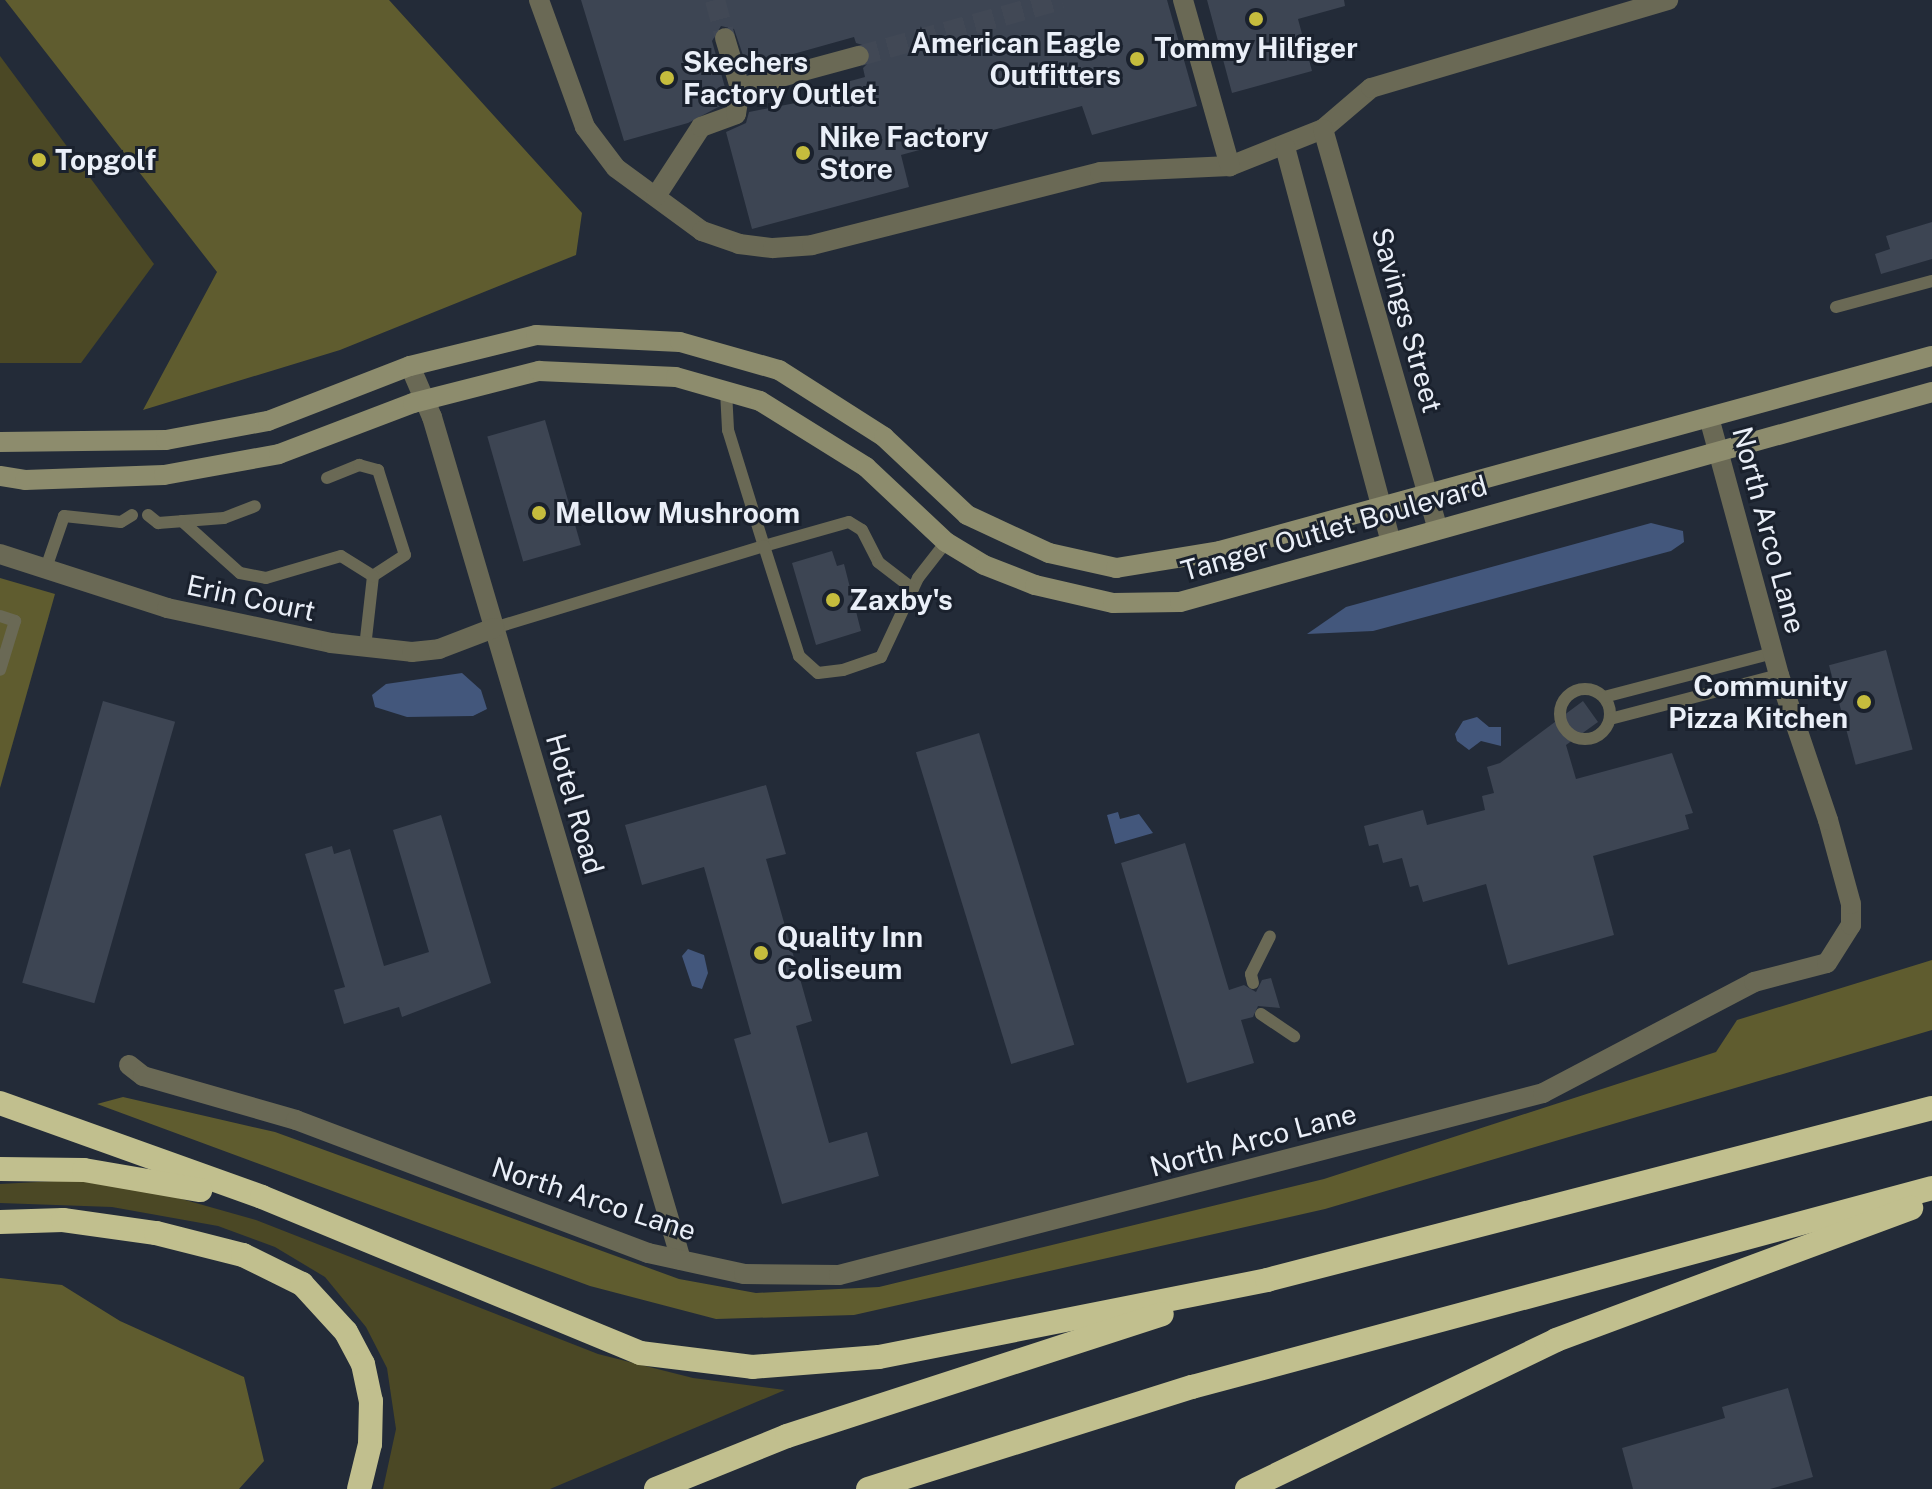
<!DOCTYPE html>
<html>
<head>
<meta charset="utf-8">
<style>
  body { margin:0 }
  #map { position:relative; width:1932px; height:1489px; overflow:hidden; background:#232b38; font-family:"Public Sans",sans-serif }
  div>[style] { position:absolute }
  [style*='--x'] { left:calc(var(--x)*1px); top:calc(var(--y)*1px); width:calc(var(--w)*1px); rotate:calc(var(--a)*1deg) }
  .green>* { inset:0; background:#4b4825 }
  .forest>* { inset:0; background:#5f5c2f }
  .water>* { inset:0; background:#43577c }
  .building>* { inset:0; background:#3d4553; transform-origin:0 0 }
  .street-tunnel>* { height:20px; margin-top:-10px; transform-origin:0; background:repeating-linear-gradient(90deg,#414855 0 20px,transparent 0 30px) }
  .lane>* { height:12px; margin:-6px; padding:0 6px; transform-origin:6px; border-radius:6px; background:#6a6955 }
  .lane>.ring { margin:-6px; padding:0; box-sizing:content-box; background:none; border:12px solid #6a6955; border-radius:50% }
  .street>* { height:20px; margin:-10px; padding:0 10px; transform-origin:10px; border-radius:10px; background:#6a6955 }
  .secondary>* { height:20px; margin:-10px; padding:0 10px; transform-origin:10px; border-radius:10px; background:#8d8c6d }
  .highway>* { height:24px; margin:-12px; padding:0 12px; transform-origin:12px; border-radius:12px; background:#c1bf8e }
  .dots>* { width:22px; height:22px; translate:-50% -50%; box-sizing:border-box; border:4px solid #1a212d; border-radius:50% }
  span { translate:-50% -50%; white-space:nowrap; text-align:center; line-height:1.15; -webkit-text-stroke:6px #1a212d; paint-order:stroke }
  .poi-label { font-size:28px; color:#eaeff8; font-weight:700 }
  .right { translate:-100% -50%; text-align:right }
  .left { translate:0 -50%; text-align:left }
  .street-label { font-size:28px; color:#eaeff8 }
</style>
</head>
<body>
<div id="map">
  <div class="green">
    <div style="clip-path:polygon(0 56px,154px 264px,81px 363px,0 363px)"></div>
    <div style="clip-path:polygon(75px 1180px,171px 1196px,256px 1220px,598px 1354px,693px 1378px,785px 1390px,550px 1489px,383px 1489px,396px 1429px,387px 1368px,366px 1327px,325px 1277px,275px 1247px,218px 1226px,112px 1207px,0 1203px,0 1184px)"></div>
  </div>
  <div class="forest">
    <div style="clip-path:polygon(5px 0,389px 0,582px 213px,576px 255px,340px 350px,143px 410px,217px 272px)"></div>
    <div style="clip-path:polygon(0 578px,55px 594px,0 788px)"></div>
    <div style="clip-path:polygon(1932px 960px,1932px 1030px,1325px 1209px,854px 1315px,716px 1319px,590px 1286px,97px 1104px,123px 1097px,275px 1132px,679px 1279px,756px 1293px,879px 1287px,1324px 1179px,1716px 1052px,1737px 1020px)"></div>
    <div style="clip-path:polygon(0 1278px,62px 1285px,120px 1321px,244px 1377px,264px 1461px,239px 1489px,0 1489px)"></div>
  </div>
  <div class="water">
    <div style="clip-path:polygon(1651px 523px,1683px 531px,1684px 542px,1671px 551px,1373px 631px,1307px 634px,1346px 607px)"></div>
    <div style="clip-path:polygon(462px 673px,481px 690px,487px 709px,473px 716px,407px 717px,375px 707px,372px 695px,386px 684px)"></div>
    <div style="clip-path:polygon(1477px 717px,1489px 727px,1501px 727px,1501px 746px,1481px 741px,1469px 750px,1457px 741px,1455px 734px,1463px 721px)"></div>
    <div style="clip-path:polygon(1118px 812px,1120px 819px,1139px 814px,1153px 833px,1115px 844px,1107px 815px)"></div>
    <div style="clip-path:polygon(688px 949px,704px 955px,708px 973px,702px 989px,692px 986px,682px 956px)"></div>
  </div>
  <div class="building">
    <div style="clip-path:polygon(581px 0,1167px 0,1197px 106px,1092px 135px,1082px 106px,901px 155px,909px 187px,752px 229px,726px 132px,746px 123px,749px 112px,816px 99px,814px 91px,865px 77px,863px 68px,872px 59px,869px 47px,856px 43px,854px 37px,747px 67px,734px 29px,721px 26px,712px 41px,726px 91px,724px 104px,688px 123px,624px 141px)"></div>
    <div style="clip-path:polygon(1207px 0,1344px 0,1345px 6px,1298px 19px,1312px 71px,1232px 93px)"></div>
    <div style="clip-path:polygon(1932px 222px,1932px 259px,1881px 274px,1875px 254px,1890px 249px,1886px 236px)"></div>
    <div style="left:545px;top:420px;width:130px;height:60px;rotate:74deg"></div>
    <div style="clip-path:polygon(832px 551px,837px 566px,844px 564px,861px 631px,816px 645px,792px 563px)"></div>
    <div style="left:1886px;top:650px;width:103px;height:59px;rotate:75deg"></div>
    <div style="left:103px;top:701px;width:75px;height:293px;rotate:16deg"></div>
    <div style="clip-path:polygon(1583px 701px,1598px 722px,1566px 745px,1576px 779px,1672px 753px,1693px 813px,1685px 815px,1689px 829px,1593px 856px,1614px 935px,1508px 965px,1486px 884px,1423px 902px,1418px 885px,1410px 887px,1402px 858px,1383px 863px,1378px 844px,1369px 846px,1364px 826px,1423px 810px,1427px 825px,1485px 810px,1482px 796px,1494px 793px,1487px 767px,1500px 763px)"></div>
    <div style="left:979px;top:733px;width:326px;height:66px;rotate:73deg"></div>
    <div style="clip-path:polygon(766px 785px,786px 854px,766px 859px,812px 1021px,796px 1026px,829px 1143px,867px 1132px,879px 1176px,782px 1204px,734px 1039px,751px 1034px,704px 867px,642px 885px,625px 825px)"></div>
    <div style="clip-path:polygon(441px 815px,491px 983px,402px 1017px,399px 1007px,344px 1024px,334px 990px,345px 987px,305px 854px,332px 846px,334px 854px,350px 849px,384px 966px,429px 952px,393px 830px)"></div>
    <div style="clip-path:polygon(1185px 843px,1229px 990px,1244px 985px,1256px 992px,1262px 980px,1271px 978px,1280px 1008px,1258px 1006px,1253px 1017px,1241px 1020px,1254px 1063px,1187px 1083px,1121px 863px)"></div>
    <div style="clip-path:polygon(1788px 1388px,1813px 1477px,1770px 1489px,1633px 1489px,1622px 1448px,1725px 1418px,1722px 1407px)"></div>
  </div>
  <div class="street-tunnel">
    <div style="--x:715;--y:0;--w:39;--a:75"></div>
    <div style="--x:859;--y:56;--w:210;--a:-15.5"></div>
  </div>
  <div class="lane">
    <div style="--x:1836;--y:307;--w:99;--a:-15.2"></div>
    <div style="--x:726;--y:391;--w:39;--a:87"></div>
    <div style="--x:728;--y:430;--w:121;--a:72.8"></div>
    <div style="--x:764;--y:546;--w:88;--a:-15.8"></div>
    <div style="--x:849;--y:522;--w:15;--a:32"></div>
    <div style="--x:862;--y:530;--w:36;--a:63"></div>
    <div style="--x:878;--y:562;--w:44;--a:37.6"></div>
    <div style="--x:327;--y:478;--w:35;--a:-22"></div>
    <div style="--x:359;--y:465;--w:20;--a:15"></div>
    <div style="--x:378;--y:470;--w:89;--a:72.4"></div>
    <div style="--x:405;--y:555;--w:38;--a:147"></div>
    <div style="--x:373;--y:576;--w:71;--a:96.4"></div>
    <div style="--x:148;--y:515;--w:13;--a:39"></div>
    <div style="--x:158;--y:523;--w:66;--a:-4.3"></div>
    <div style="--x:224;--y:518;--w:33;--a:-21"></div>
    <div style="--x:182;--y:521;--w:78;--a:41.9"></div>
    <div style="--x:240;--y:573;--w:26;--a:11"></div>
    <div style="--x:266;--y:578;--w:78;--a:-16.3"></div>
    <div style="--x:341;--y:556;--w:38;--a:32"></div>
    <div style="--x:46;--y:568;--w:55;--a:-70.9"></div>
    <div style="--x:64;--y:516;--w:57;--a:6"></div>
    <div style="--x:121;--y:522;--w:13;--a:-32"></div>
    <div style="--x:0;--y:616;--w:16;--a:18"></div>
    <div style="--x:15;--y:621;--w:51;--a:107"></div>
    <div style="--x:494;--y:628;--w:282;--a:-16.9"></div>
    <div style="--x:764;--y:546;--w:115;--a:72.3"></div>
    <div style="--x:799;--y:656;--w:25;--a:42"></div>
    <div style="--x:818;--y:673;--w:25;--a:-7"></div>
    <div style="--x:843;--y:670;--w:40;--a:-18.9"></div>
    <div style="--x:881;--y:657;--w:87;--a:-64.9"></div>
    <div style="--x:918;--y:578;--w:46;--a:-52.1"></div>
    <div class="ring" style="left:1560px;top:689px;width:38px;height:38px"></div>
    <div style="--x:1604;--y:697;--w:175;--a:-14.6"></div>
    <div style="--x:1610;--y:719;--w:175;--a:-14.6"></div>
    <div style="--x:1253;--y:983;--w:9;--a:-103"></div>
    <div style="--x:1251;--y:974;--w:42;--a:-63.4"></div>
    <div style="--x:1261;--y:1014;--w:40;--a:34"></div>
  </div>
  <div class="street">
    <div style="--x:539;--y:0;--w:135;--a:70.1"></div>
    <div style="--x:585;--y:127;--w:51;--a:52.9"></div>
    <div style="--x:616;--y:168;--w:107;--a:36.2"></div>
    <div style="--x:702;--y:231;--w:39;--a:19"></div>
    <div style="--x:739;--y:244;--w:34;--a:7"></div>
    <div style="--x:773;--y:248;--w:39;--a:-4"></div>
    <div style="--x:812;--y:245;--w:297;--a:-14.2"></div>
    <div style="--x:1100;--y:172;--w:130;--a:-2.6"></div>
    <div style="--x:1230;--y:166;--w:100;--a:-21.7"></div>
    <div style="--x:1323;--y:129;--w:63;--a:-40.5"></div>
    <div style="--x:1371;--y:88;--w:310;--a:-16.5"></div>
    <div style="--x:1183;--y:0;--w:173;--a:74.2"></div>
    <div style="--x:740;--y:88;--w:123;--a:-15.1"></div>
    <div style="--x:1323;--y:129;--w:414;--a:74"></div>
    <div style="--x:1285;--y:147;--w:407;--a:75"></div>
    <div style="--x:656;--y:196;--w:82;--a:-56.9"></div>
    <div style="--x:701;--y:127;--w:37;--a:-20"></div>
    <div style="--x:736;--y:114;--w:26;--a:-81"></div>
    <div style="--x:740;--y:88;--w:52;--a:-106.7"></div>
    <div style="--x:410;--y:366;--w:56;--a:66.7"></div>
    <div style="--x:432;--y:417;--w:879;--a:73.54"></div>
    <div style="--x:0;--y:554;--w:176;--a:17.9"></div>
    <div style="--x:167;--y:608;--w:168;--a:12"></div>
    <div style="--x:331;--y:643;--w:81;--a:6.3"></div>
    <div style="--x:412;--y:652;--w:27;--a:-6"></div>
    <div style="--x:439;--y:649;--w:59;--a:-20.9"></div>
    <div style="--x:129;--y:1065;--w:18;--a:38"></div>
    <div style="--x:143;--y:1076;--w:159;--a:16"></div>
    <div style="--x:296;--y:1120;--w:376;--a:20.7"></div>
    <div style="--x:648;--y:1253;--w:98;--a:12.3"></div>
    <div style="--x:744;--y:1274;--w:95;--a:0.6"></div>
    <div style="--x:839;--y:1275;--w:727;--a:-14.49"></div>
    <div style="--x:1543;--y:1093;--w:238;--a:-27.7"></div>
    <div style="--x:1754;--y:982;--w:75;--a:-14.6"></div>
    <div style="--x:1827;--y:963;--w:45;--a:-57.7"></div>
    <div style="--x:1851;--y:925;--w:21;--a:-90"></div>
    <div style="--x:1851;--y:904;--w:87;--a:-105.3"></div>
    <div style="--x:1828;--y:820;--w:153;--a:-108.7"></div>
    <div style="--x:1779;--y:675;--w:267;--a:-105.2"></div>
  </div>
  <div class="secondary">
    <div style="--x:0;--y:442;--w:166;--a:-0.7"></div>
    <div style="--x:166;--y:440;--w:104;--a:-10.6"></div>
    <div style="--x:268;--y:421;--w:152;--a:-21.2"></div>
    <div style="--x:410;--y:366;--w:130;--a:-13.8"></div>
    <div style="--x:536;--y:335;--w:144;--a:2.8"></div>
    <div style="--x:680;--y:342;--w:103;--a:15.8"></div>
    <div style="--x:779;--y:370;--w:125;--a:32.5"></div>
    <div style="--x:884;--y:437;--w:114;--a:43.2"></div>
    <div style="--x:967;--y:515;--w:90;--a:24.9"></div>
    <div style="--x:1049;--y:553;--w:69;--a:12.6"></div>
    <div style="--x:1116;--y:568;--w:105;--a:-9.3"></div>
    <div style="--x:1220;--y:551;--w:738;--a:-15.32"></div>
    <div style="--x:0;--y:476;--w:25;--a:9"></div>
    <div style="--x:25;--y:480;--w:139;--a:-2.1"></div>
    <div style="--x:164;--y:475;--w:117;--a:-10.3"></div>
    <div style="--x:279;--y:454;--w:143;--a:-20.8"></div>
    <div style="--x:413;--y:403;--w:130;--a:-14.3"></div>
    <div style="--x:539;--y:371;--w:137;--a:2.5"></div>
    <div style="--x:676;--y:377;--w:87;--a:15.9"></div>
    <div style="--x:760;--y:401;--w:125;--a:31.9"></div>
    <div style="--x:866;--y:467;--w:110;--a:43.2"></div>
    <div style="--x:946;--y:542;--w:44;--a:31.2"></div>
    <div style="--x:984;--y:565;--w:55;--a:21.4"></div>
    <div style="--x:1035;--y:585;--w:80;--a:13"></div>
    <div style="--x:1113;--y:603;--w:67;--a:-0.9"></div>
    <div style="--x:1180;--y:602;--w:781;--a:-15.6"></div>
  </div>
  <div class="highway">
    <div style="--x:0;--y:1103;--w:278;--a:19.7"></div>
    <div style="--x:262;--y:1197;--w:409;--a:22.4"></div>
    <div style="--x:640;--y:1353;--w:113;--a:7.1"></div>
    <div style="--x:752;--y:1367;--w:127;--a:-4.5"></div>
    <div style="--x:879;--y:1357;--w:396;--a:-11.2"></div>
    <div style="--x:1267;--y:1280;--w:687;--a:-14.5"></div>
    <div style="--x:0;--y:1169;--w:84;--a:0.7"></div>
    <div style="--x:84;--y:1170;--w:118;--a:9.8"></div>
    <div style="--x:0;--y:1222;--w:63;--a:-1.8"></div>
    <div style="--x:63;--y:1220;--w:94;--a:8"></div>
    <div style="--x:156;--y:1233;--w:90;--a:14.2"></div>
    <div style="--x:243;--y:1255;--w:66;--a:26.2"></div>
    <div style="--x:302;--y:1284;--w:65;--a:47.5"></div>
    <div style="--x:346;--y:1332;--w:36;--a:62"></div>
    <div style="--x:363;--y:1364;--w:38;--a:78"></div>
    <div style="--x:371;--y:1401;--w:43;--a:91.3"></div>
    <div style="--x:370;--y:1444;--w:46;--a:103.7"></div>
    <div style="--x:656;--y:1489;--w:141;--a:-22"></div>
    <div style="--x:787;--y:1436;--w:394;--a:-18"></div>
    <div style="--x:868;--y:1489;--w:340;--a:-17.5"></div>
    <div style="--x:1192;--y:1387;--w:766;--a:-15.05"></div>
    <div style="--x:1247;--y:1489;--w:343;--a:-25.7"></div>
    <div style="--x:1556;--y:1340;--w:379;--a:-20.4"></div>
  </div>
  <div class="dots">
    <div style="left:1256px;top:19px;background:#c5bc3d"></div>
    <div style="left:1137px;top:59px;background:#c5bc3d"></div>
    <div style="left:667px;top:78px;background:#c5bc3d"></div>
    <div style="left:803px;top:153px;background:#c5bc3d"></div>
    <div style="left:39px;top:160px;background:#c5bc3d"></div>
    <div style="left:539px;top:513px;background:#c5bc3d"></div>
    <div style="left:833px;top:600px;background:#c5bc3d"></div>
    <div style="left:1864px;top:702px;background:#c5bc3d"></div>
    <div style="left:761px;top:953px;background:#c5bc3d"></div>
  </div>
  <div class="poi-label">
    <span class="right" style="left:1121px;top:59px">American Eagle<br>Outfitters</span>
    <span style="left:1256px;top:48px">Tommy Hilfiger</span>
    <span class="left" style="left:683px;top:78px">Skechers<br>Factory Outlet</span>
    <span class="left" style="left:819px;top:153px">Nike Factory<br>Store</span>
    <span class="left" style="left:55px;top:160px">Topgolf</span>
    <span class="left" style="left:555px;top:513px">Mellow Mushroom</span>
    <span class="left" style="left:849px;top:600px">Zaxby's</span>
    <span class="right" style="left:1848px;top:702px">Community<br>Pizza Kitchen</span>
    <span class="left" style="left:777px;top:953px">Quality Inn<br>Coliseum</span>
  </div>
  <div class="street-label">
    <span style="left:1407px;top:320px;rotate:74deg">Savings Street</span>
    <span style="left:1334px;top:528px;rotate:-16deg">Tanger Outlet Boulevard</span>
    <span style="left:1769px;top:530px;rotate:75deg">North Arco Lane</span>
    <span style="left:251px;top:598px;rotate:12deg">Erin Court</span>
    <span style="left:575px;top:804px;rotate:74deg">Hotel Road</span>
    <span style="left:1253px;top:1140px;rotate:-15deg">North Arco Lane</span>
    <span style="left:594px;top:1199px;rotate:18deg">North Arco Lane</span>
  </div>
</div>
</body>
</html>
